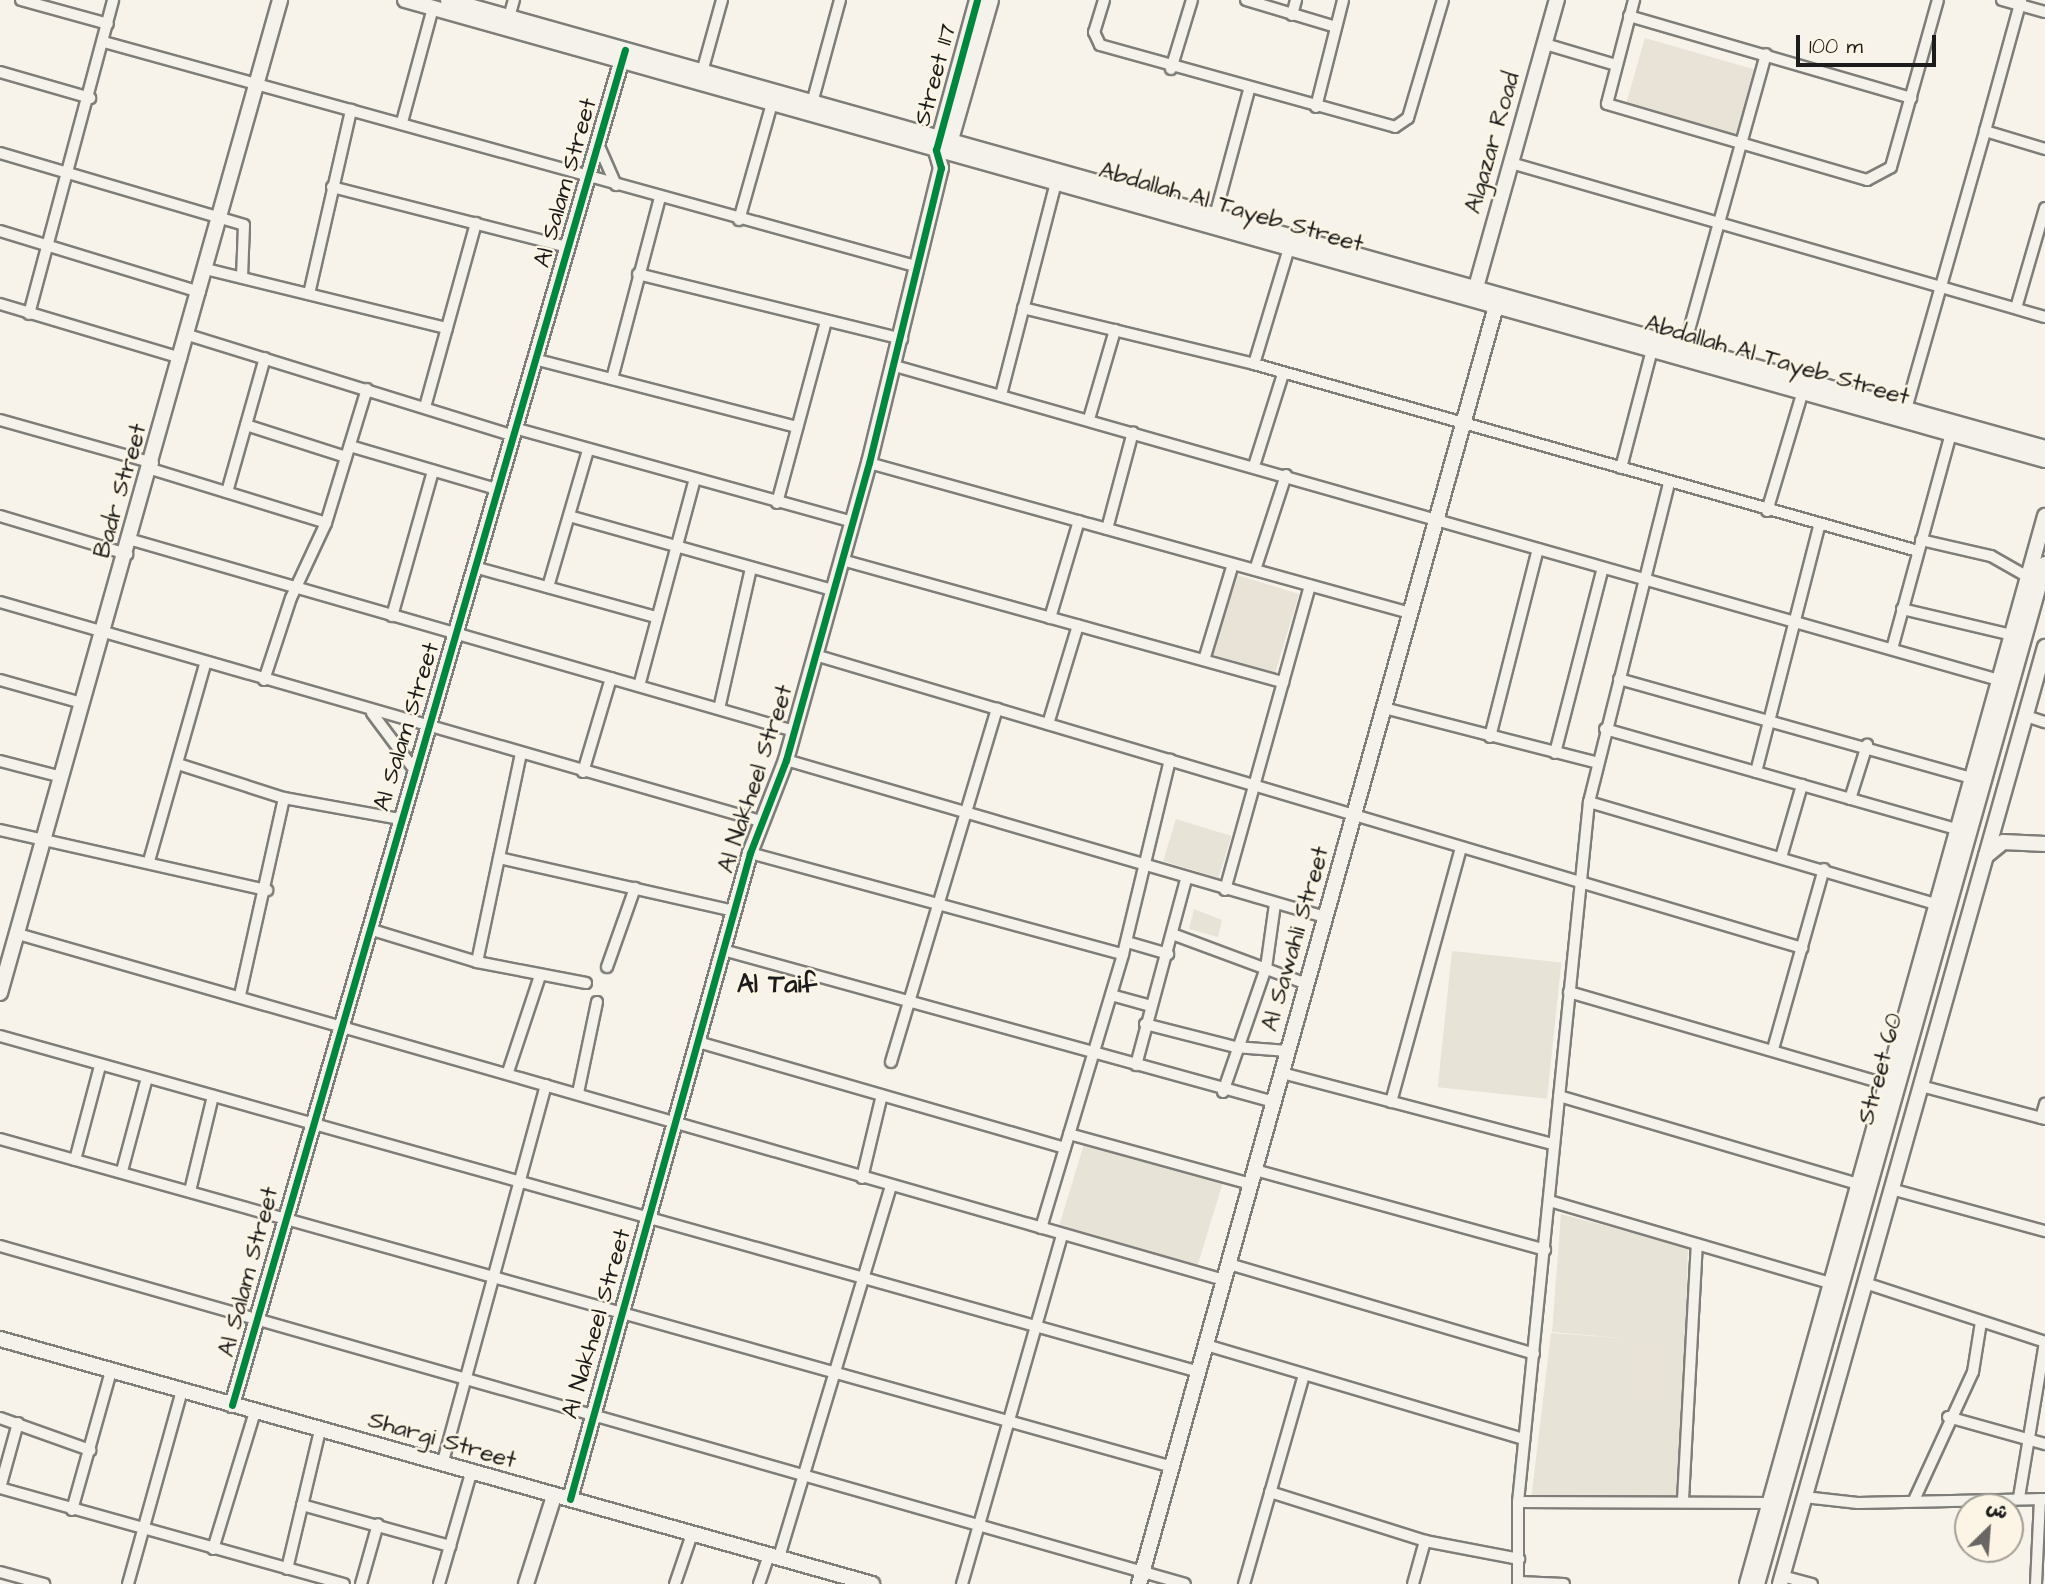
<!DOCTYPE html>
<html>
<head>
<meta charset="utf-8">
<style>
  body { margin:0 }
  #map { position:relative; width:2045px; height:1584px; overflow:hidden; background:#f7f3ea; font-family:"Architects Daughter","Playpen Sans Arabic",sans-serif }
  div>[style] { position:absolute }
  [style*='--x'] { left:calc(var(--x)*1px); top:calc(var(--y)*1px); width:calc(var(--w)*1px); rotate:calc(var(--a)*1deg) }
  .built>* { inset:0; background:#e8e3d7; transform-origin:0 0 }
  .green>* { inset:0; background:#e8e2d7; transform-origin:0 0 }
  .roads { filter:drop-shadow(2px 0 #7f7d79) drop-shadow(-2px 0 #7f7d79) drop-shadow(0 2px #7f7d79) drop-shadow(0 -2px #7f7d79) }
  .street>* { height:10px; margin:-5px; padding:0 5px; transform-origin:5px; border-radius:5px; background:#f5f2ec }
  .secondary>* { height:14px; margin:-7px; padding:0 7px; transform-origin:7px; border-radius:7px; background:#f5f2ec }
  .cycleway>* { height:7px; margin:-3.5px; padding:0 3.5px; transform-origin:3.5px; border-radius:3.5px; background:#00873e }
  span { translate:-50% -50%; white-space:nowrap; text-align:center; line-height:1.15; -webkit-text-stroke:5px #fcf5e5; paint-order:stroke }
  .street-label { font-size:24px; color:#1c1c1c }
  .neighbourhood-label { font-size:26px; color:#1c1c1c; font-weight:700 }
  .north { position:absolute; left:1954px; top:1493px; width:70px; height:70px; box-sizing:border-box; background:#fcf5e5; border:2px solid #a29e95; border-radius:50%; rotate:25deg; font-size:19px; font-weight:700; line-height:28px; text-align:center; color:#1c1c1c }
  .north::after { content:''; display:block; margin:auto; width:24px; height:32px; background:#696764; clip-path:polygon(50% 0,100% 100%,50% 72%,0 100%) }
  .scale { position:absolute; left:1796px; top:35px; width:140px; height:32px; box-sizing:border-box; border:4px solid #1c1c1c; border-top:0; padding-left:9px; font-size:21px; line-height:24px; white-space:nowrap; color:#1c1c1c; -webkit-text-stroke:5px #fcf5e5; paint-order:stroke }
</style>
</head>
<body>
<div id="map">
  <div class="built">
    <div style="left:1176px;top:819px;width:58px;height:44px;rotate:17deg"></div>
    <div style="clip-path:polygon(1194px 909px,1222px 920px,1218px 937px,1189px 929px)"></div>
    <div style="left:1452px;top:951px;width:110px;height:137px;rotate:6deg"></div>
    <div style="left:1085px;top:1141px;width:144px;height:90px;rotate:17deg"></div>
    <div style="clip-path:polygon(1561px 1214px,1688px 1248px,1680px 1499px,1531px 1500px,1551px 1333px,1632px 1339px,1552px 1332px)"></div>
  </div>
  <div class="green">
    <div style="left:1645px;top:38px;width:123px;height:69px;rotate:16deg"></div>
    <div style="left:1237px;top:575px;width:65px;height:83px;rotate:17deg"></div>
    <div style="left:1634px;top:1346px;width:35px;height:52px;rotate:5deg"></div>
  </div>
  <div class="roads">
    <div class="street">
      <div style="--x:21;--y:0;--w:90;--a:15.4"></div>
      <div style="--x:1104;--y:0;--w:34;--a:107"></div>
      <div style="--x:1094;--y:32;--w:14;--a:65"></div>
      <div style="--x:1100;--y:45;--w:306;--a:15.5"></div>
      <div style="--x:1395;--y:127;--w:16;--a:-35"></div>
      <div style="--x:1408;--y:118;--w:123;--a:-73.5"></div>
      <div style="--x:1246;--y:0;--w:94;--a:16.7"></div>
      <div style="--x:1634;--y:0;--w:107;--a:104.6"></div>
      <div style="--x:1607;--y:104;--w:271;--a:16.3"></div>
      <div style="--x:1867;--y:180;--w:27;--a:-28"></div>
      <div style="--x:1891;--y:167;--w:173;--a:-74.3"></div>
      <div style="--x:2002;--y:0;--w:45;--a:15.6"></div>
      <div style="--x:1292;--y:15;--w:16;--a:-75"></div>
      <div style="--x:1629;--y:16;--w:294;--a:16.2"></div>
      <div style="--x:509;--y:17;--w:18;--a:-74"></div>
      <div style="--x:104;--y:42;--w:841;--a:15.44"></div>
      <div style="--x:1545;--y:44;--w:74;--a:16.5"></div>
      <div style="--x:1171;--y:69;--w:72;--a:-73.1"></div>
      <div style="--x:0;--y:72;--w:94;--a:16.1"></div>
      <div style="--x:702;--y:72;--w:75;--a:-74.5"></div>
      <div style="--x:812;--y:103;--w:107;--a:-74.8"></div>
      <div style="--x:1316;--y:107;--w:110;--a:-75.8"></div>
      <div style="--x:402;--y:122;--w:118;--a:-74.8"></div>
      <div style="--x:1985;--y:131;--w:136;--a:-74.6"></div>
      <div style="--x:598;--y:144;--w:45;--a:66.3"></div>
      <div style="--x:0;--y:153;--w:254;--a:16.4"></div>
      <div style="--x:244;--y:225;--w:52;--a:92.2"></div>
      <div style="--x:1511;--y:163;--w:556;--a:16.09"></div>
      <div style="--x:332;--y:187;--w:243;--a:14.3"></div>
      <div style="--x:1215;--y:216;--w:131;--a:-74.9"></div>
      <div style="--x:739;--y:220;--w:122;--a:-74.2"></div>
      <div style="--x:0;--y:231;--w:209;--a:17"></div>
      <div style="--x:206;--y:269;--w:248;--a:13.8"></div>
      <div style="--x:638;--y:274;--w:272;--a:13.8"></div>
      <div style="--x:309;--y:294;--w:189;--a:-77.1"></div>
      <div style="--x:0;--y:304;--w:189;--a:16.6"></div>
      <div style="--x:1023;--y:308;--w:238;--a:13.6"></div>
      <div style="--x:1254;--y:364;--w:690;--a:15.73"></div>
      <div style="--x:2016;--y:308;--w:104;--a:-73.8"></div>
      <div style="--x:29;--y:314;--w:325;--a:-75"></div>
      <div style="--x:188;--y:335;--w:339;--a:17.2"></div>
      <div style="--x:1684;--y:348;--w:305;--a:-74.4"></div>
      <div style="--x:534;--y:359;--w:272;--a:14.5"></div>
      <div style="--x:1254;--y:364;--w:121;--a:-73.2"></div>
      <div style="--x:895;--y:366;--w:1148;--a:15.88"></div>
      <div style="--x:612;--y:379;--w:188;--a:-75.2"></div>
      <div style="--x:1001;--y:395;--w:219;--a:-75.5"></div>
      <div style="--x:425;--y:407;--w:191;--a:-74.5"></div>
      <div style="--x:1904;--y:416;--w:296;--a:-74.1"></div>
      <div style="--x:1985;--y:131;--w:63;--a:16.7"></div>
      <div style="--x:1089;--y:419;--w:93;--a:-73.7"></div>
      <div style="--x:0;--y:420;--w:159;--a:15.7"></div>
      <div style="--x:246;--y:425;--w:105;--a:17.7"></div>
      <div style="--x:514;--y:428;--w:351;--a:15.5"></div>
      <div style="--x:350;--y:446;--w:152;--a:16.4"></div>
      <div style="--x:869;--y:463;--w:561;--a:15.5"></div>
      <div style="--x:1254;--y:466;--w:96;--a:-72.5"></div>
      <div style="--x:1621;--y:468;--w:126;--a:-75.3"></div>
      <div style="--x:151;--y:469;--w:183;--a:17.1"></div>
      <div style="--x:227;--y:492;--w:139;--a:-74.2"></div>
      <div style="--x:777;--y:503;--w:188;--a:-74.9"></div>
      <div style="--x:1767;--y:511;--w:125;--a:-73.3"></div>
      <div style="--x:0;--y:516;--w:133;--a:16.7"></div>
      <div style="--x:569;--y:516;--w:274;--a:15.7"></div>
      <div style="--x:1107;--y:529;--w:100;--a:-75"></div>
      <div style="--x:132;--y:540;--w:689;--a:16.09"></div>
      <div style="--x:1921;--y:540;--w:72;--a:12.9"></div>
      <div style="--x:1991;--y:556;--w:43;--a:29.6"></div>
      <div style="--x:842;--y:560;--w:458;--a:15.5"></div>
      <div style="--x:474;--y:567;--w:189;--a:15.4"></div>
      <div style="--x:1255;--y:570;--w:100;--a:-71.9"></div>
      <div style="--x:548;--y:587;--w:143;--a:-73.7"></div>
      <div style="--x:0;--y:602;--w:791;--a:16.07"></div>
      <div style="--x:1902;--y:609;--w:113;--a:13.3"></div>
      <div style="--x:392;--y:616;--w:151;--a:-74.2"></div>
      <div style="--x:1050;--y:618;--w:101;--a:-73.4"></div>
      <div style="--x:1892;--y:649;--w:228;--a:-74.7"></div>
      <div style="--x:815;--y:655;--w:1030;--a:16.53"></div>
      <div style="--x:1204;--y:660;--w:100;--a:-73.2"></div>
      <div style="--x:1619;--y:679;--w:367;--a:15.7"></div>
      <div style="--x:0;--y:680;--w:85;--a:15.7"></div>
      <div style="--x:264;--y:680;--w:86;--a:-71.8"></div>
      <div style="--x:291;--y:598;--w:83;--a:-65"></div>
      <div style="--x:326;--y:523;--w:140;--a:-73"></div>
      <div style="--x:639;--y:686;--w:214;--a:-74.9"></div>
      <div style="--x:1384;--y:708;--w:218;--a:14.4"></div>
      <div style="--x:719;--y:709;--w:145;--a:-77.2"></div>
      <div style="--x:372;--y:713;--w:69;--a:53.3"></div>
      <div style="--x:2026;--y:716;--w:20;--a:18"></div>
      <div style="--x:1048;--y:724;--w:103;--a:-73.1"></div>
      <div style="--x:1605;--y:729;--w:366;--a:15.9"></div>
      <div style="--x:1490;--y:737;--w:194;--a:-75.7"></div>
      <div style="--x:1555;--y:753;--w:191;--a:-75.5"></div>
      <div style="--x:786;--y:760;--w:561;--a:16.24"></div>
      <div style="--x:0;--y:761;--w:64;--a:14.5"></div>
      <div style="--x:178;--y:764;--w:111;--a:17.8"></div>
      <div style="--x:284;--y:798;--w:117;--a:10.3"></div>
      <div style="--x:583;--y:772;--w:98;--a:-73.4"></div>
      <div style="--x:1756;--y:772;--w:254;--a:-75.6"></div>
      <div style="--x:1850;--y:799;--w:57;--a:-72.5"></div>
      <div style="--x:1589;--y:802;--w:362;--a:16.4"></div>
      <div style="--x:0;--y:830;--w:274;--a:12.7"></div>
      <div style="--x:750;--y:853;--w:386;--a:15.2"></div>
      <div style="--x:1782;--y:854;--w:72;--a:-73.8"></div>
      <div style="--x:499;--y:858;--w:241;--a:12.7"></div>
      <div style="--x:149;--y:861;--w:205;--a:-74.1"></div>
      <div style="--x:1225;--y:890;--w:316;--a:-74.4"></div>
      <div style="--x:369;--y:929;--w:113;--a:17"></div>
      <div style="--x:477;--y:962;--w:111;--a:10.9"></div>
      <div style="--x:18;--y:934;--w:1255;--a:16.01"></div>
      <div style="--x:1175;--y:935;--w:141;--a:20.4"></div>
      <div style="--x:1127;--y:942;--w:43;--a:16.3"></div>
      <div style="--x:723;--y:950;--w:572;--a:15.42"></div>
      <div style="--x:477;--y:962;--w:213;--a:-78.1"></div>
      <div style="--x:607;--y:967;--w:84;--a:-70.5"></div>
      <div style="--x:1569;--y:992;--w:330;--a:16.2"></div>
      <div style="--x:240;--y:995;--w:202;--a:-77.4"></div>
      <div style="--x:1111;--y:995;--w:41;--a:15.4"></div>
      <div style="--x:1145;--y:1024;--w:93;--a:14.3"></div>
      <div style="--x:1235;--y:1047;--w:53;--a:4.3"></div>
      <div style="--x:0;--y:1036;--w:1245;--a:15.65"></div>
      <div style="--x:698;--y:1042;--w:382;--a:16.1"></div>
      <div style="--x:1773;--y:1049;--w:187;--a:-74.2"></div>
      <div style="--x:891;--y:1062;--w:369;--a:-73.3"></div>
      <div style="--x:1136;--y:1065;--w:192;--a:-74.9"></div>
      <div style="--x:508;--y:1072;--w:101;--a:-71.6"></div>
      <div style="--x:1282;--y:1073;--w:280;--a:14.7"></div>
      <div style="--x:1921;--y:1086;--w:128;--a:14.9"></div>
      <div style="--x:1223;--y:1092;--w:131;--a:-70.9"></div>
      <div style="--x:1266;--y:968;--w:65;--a:-82"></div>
      <div style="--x:578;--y:1093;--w:93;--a:-78.2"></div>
      <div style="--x:1559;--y:1096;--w:312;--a:16.4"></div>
      <div style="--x:1391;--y:1102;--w:264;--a:-74.6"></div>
      <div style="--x:2041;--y:1118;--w:15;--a:-74"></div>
      <div style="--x:1069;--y:1134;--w:189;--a:15.4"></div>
      <div style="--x:0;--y:1139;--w:1217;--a:15.63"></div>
      <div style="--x:75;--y:1160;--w:97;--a:-75.1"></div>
      <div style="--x:1255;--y:1170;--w:301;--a:15.4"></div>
      <div style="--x:122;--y:1171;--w:96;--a:-75"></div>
      <div style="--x:862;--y:1178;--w:85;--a:-76.5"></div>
      <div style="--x:1891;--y:1189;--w:160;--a:15.3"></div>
      <div style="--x:190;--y:1191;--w:98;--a:-76.4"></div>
      <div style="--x:1553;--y:1202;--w:289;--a:16.3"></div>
      <div style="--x:1041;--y:1228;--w:286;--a:-73.3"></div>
      <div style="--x:1123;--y:954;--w:200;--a:-76.4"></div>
      <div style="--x:0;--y:1246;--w:1232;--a:15.92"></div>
      <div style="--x:1229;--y:1264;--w:318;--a:16.4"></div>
      <div style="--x:1865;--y:1283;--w:189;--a:18.1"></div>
      <div style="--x:2045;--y:1342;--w:157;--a:99.5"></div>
      <div style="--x:1206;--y:1345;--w:332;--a:16.5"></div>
      <div style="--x:1948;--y:1417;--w:101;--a:15.6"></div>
      <div style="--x:0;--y:1418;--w:96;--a:19.6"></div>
      <div style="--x:18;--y:1423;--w:67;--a:105.5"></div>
      <div style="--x:0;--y:1488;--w:357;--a:15.6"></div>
      <div style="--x:442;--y:1465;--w:394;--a:-74.7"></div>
      <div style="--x:1270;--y:1492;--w:163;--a:17.5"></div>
      <div style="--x:1425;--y:1541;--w:96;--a:10.8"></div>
      <div style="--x:1804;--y:1497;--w:54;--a:6.3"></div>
      <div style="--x:1858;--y:1503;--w:187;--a:-1.2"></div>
      <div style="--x:1915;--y:1498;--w:139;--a:-65.3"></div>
      <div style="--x:1973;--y:1372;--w:51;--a:-80.9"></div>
      <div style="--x:1683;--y:1500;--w:256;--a:-86.9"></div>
      <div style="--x:1518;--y:1502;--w:251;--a:0.2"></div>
      <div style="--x:302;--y:1505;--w:154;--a:15.5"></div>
      <div style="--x:72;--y:1510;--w:144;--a:-74.3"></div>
      <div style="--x:213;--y:1549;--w:143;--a:-73"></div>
      <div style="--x:779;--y:1557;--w:388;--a:-73.2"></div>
      <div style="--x:287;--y:1569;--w:143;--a:-76.6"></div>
      <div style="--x:0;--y:1572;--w:46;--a:15.3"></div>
      <div style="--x:1782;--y:1576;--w:31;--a:15"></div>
      <div style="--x:1519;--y:1582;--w:45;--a:2.5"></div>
      <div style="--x:128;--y:1584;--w:200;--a:-74.4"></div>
      <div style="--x:361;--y:1584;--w:62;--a:-74.2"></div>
      <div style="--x:439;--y:1584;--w:116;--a:-73.9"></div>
      <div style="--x:675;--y:1584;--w:53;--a:-71.2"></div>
      <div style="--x:759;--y:1584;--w:31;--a:-71"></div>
      <div style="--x:962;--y:1584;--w:363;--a:-74"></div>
      <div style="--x:1244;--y:1584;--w:217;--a:-74"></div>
      <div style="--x:1413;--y:1584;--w:45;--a:-74.4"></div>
      <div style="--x:1518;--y:1584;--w:82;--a:-90"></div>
      <div style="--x:1518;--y:1502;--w:704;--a:-84.21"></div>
      <div style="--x:1589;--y:802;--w:329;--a:-75.9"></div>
      <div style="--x:2036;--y:1584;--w:85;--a:-87.3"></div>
    </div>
    <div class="secondary">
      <div style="--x:405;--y:0;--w:1703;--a:15.67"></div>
      <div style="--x:448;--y:0;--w:1659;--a:15.67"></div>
      <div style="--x:948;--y:150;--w:156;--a:-74"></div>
      <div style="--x:1473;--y:298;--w:310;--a:-74.3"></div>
      <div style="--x:1986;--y:856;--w:22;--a:-39"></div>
      <div style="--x:2003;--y:842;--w:42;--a:2.7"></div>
      <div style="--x:0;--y:993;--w:1032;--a:-74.25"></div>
      <div style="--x:0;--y:1339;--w:906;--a:15.69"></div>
      <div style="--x:232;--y:1405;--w:1409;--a:-73.84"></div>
      <div style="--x:570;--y:1499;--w:671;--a:-74.43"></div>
      <div style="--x:750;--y:853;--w:100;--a:-68.8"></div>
      <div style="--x:786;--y:760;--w:308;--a:-74.4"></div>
      <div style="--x:869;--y:463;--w:304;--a:-76.3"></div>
      <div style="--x:941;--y:168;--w:19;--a:-106"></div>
      <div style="--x:936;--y:150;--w:156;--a:-74.7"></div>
      <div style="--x:526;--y:1584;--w:92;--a:-72.3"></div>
      <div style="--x:1139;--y:1584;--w:1327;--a:-74.39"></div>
      <div style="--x:1747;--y:1584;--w:1109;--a:-74.41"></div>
      <div style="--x:1757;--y:1584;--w:1060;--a:-74.23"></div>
      <div style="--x:1780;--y:1584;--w:974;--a:-74.21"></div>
    </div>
  </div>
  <div class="cycleway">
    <div style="--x:232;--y:1405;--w:1411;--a:-73.83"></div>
    <div style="--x:570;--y:1499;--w:671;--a:-74.43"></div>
    <div style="--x:750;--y:853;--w:100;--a:-68.8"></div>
    <div style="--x:786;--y:760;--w:308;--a:-74.4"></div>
    <div style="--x:869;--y:463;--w:304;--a:-76.3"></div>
    <div style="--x:941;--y:168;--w:19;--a:-106"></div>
    <div style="--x:936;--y:150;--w:156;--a:-74.7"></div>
  </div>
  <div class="street-label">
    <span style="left:936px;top:75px;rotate:-75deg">Street 117</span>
    <span style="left:1493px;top:143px;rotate:-74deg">Algazar Road</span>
    <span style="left:566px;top:183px;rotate:-74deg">Al Salam Street</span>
    <span style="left:1231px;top:208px;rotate:16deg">Abdallah Al Tayeb Street</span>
    <span style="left:1777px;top:361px;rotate:16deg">Abdallah Al Tayeb Street</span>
    <span style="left:121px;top:491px;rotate:-74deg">Badr Street</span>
    <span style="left:407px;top:727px;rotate:-73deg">Al Salam Street</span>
    <span style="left:756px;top:779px;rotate:-72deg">Al Nakheel Street</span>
    <span style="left:1296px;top:939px;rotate:-74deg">Al Sawahli Street</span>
    <span style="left:1881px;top:1069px;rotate:-75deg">Street 60</span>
    <span style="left:249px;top:1272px;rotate:-75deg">Al Salam Street</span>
    <span style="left:597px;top:1324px;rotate:-74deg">Al Nakheel Street</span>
    <span style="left:442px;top:1441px;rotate:16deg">Shargi Street</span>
  </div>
  <div class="neighbourhood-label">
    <span style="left:777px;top:985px">Al Taif</span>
  </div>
  <div class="north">ش</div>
  <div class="scale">100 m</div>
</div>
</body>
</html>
